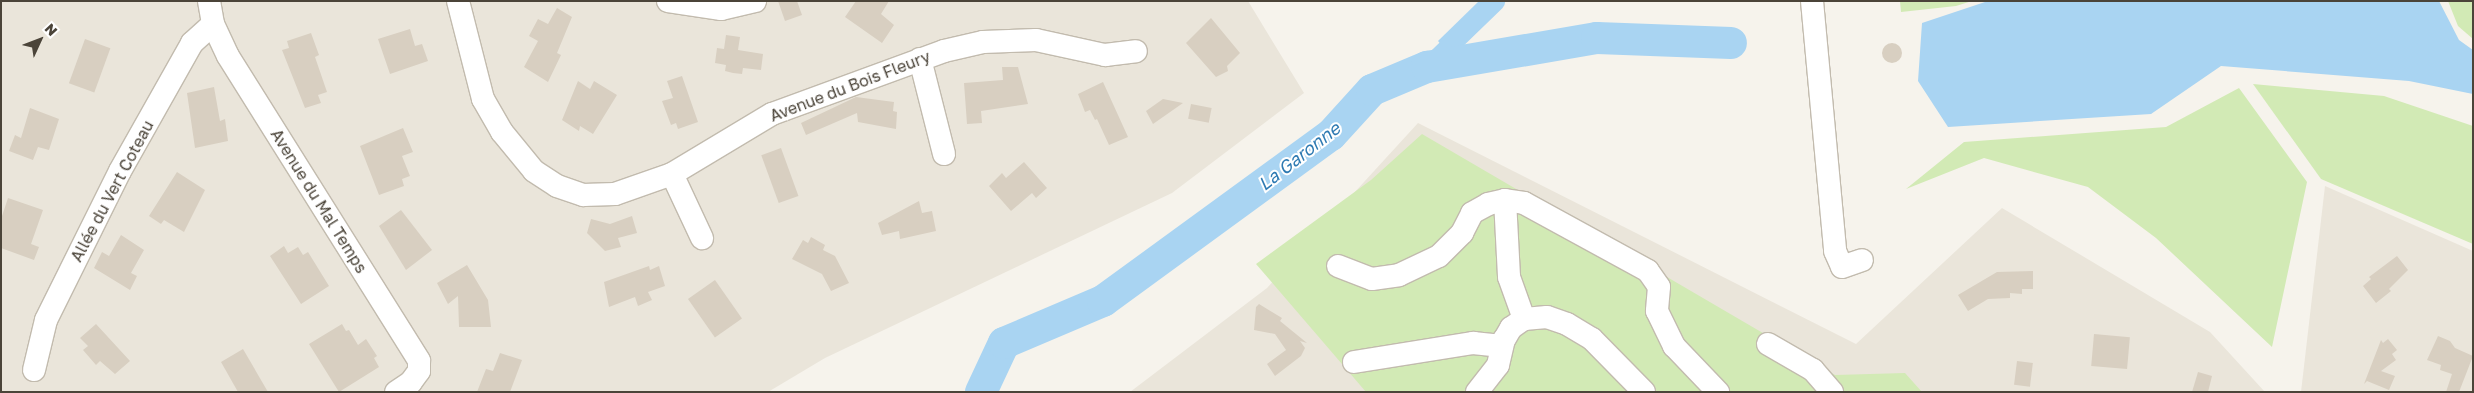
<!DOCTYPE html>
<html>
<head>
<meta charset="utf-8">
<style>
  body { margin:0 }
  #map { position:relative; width:2474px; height:393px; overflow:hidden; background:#f6f3ec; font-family:"Golos Text",sans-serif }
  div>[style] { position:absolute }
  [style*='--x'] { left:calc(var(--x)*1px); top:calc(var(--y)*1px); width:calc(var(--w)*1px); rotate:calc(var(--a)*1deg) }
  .residential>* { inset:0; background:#eae5da }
  .green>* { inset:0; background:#d2eab5 }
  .water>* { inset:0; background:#a9d4f2 }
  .canal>* { height:19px; margin:-9.5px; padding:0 9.5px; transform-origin:9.5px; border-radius:9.5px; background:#a9d4f2 }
  .river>* { height:32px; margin:-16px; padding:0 16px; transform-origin:16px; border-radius:16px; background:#a9d4f2 }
  .building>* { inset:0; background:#d8cfc1; transform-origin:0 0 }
  .round { border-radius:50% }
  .roads { filter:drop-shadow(1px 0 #c2bbae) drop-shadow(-1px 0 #c2bbae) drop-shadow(0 1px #c2bbae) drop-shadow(0 -1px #c2bbae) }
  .minor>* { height:22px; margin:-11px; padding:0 11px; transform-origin:11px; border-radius:11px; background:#fff }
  span { translate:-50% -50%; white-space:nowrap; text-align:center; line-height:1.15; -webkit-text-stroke:4px #fff; paint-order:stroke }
  .street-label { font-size:16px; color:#4b4439 }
  .water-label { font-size:18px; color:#2e7ab2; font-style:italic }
  .frame { position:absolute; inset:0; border:2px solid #4b4439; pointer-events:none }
  .north { position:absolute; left:15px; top:15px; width:50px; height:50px; -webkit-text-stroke:4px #fff; paint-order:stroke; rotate:47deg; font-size:14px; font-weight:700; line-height:20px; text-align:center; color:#4b4439 }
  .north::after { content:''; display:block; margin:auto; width:18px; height:22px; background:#4b4439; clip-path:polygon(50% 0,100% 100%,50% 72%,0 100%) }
</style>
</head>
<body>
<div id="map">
  <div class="residential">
    <div style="clip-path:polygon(1px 1px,1248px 1px,1304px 93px,1172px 193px,825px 358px,768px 392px,1px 392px)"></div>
    <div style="clip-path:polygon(1418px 123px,1856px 344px,2002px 208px,2210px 332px,2265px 392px,1130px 392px,1267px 288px)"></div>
    <div style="clip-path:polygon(2325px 186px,2473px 251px,2473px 392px,2301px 392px)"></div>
  </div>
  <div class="green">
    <div style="clip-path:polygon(1900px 1px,1972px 1px,1956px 6px,1901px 12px)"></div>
    <div style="clip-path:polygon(2448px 1px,2473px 1px,2473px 39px,2458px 26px)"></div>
    <div style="clip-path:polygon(2253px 84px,2384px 96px,2473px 126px,2473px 244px,2321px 179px)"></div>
    <div style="clip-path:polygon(2239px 88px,2307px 182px,2272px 347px,2156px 238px,2088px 187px,1984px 158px,1906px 189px,1964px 142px,2166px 127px)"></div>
    <div style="clip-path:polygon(1422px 134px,1835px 375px,1905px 373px,1922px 392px,1366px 392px,1256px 264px,1371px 180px)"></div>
  </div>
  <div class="water">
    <div style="clip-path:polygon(1479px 1px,1504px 1px,1449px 54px,1438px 41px)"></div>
    <div style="clip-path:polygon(1988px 1px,2439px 1px,2459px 40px,2473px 50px,2473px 94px,2409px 81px,2221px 66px,2151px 114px,1948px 127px,1918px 81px,1922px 23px)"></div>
    <div style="clip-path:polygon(1674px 27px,1731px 37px,1731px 49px,1673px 54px)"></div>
  </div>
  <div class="canal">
    <div style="--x:1427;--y:67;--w:95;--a:-44.1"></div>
  </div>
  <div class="river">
    <div style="--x:981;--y:392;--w:54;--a:-64.9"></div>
    <div style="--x:1004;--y:343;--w:108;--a:-23"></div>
    <div style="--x:1103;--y:301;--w:282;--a:-36.1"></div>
    <div style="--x:1331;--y:135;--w:61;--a:-47.7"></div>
    <div style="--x:1372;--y:90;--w:60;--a:-22.7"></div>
    <div style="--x:1427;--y:67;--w:172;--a:-9.7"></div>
    <div style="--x:1597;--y:38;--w:134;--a:2.1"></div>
  </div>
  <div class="building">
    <div style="clip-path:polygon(778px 1px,797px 1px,802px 15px,785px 21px)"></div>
    <div style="clip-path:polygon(856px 1px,889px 1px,881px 14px,894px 25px,882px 43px,845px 17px)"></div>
    <div style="clip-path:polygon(557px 8px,572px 17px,557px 53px,561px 55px,548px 82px,524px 67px,538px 41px,529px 36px,538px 19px,548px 24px)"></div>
    <div style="clip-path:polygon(1211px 18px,1240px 53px,1227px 66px,1228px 71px,1216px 77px,1186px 43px)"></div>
    <div style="clip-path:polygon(410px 29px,415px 46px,422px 44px,428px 61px,390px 74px,378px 39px)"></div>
    <div style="clip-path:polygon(311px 33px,319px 55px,315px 57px,327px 92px,318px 95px,321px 103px,305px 108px,282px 50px,289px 48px,287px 41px)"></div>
    <div style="clip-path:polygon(726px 35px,740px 37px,738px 50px,763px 54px,761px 70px,743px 68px,742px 74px,733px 73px,725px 71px,726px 65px,715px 63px,717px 48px,724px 49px)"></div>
    <div style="left:85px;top:39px;width:27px;height:47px;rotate:20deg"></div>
    <div class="round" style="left:1882px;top:43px;width:20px;height:20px"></div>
    <div style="clip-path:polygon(1002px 67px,1018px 67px,1028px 104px,981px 111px,982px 123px,967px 124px,964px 83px,1003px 80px)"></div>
    <div style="clip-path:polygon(682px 76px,698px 122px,678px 129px,676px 123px,671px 125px,662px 101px,673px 98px,667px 81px)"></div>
    <div style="clip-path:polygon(578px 81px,590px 89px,594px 81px,617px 95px,593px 134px,580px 126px,579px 131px,562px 120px)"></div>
    <div style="clip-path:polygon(1103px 82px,1128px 137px,1109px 145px,1097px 119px,1095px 120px,1090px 110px,1085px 112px,1078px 94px)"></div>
    <div style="clip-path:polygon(214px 87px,220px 121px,225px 119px,228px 141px,195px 148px,187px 93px)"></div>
    <div style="clip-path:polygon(856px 97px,894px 102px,893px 111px,897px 112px,896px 129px,858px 122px,857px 113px,806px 135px,801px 123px)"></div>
    <div style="clip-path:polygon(1163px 99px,1183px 103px,1153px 124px,1146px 111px)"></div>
    <div style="left:1191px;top:104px;width:21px;height:15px;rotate:11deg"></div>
    <div style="clip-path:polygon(30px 108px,59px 119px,49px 150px,38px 147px,33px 160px,9px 151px,15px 135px,21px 138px)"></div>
    <div style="clip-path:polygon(403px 128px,413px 152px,402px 156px,410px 176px,402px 179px,404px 186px,379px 195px,360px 146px)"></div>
    <div style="left:781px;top:148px;width:51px;height:21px;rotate:70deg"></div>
    <div style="clip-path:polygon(1024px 162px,1047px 188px,1036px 198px,1032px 193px,1011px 211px,989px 186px,1002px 173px,1006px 178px)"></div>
    <div style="clip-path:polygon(177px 172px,205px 190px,184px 232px,164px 220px,161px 224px,149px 216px)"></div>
    <div style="clip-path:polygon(8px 198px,43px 210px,31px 244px,39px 247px,34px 260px,1px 248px,1px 219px)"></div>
    <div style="clip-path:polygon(919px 201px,922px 213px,932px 211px,936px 231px,900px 239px,899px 231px,882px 235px,878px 223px)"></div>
    <div style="clip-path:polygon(401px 210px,432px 250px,406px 270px,379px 226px)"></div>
    <div style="clip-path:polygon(632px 216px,637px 233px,618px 238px,621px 247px,605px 251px,587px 233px,591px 219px,610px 224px)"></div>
    <div style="clip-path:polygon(121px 235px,144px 250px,131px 273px,137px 276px,130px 290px,94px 268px,102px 252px,109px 256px)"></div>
    <div style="clip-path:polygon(811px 237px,825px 245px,823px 250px,835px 256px,849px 283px,831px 291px,822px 274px,792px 259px,803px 240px,808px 243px)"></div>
    <div style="clip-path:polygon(284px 246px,288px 253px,298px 247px,303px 255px,308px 252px,329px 286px,301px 304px,270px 256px)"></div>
    <div style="clip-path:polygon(2397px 256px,2408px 270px,2389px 289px,2391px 291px,2376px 303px,2363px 286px,2371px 279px,2369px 277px)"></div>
    <div style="clip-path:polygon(467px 265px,488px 300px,491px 327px,459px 327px,458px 296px,448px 304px,437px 283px)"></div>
    <div style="clip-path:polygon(649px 266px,650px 270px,659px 266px,665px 286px,648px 292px,652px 300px,638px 306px,635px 297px,609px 307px,604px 282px)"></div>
    <div style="clip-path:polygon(2033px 271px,2033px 289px,2022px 289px,2022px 294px,2010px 293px,2010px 298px,1988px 299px,1968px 311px,1958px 295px,1997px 272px)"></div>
    <div style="left:715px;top:280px;width:47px;height:33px;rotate:55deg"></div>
    <div style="clip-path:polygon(1259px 304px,1282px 318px,1280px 321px,1307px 343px,1300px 341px,1305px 348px,1301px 356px,1275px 376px,1267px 364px,1286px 350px,1275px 334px,1254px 330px,1256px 307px)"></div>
    <div style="clip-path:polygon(96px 324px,130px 361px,115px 374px,100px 361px,96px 365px,83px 350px,88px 346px,80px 338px)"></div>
    <div style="clip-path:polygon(342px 324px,346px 331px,349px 330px,358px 345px,366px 339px,377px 356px,374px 358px,379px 367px,339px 392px,309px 344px)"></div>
    <div style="left:2094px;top:334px;width:36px;height:32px;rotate:5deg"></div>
    <div style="clip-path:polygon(2438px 336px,2450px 341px,2455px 348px,2473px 356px,2459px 392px,2446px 392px,2452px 374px,2440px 370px,2441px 365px,2427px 360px)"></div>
    <div style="clip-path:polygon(2388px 339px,2397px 350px,2392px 354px,2396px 360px,2381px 371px,2395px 376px,2389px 390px,2367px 381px,2364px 384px,2381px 340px,2383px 343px)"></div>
    <div style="clip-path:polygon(243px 349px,268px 392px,238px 392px,221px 362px)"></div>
    <div style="clip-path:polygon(500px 353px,522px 360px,510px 392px,477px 392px,486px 369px,493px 371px)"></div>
    <div style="left:2017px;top:361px;width:16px;height:24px;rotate:7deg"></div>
    <div style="clip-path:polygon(2198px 372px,2212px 376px,2208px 392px,2192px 392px)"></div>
  </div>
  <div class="roads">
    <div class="minor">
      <div style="--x:209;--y:1;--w:23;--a:80"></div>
      <div style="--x:213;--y:24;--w:35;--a:65"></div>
      <div style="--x:228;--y:56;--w:360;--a:57.9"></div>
      <div style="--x:419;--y:361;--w:10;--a:90"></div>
      <div style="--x:419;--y:371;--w:14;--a:126"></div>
      <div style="--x:411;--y:382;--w:18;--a:146"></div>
      <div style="--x:458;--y:1;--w:101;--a:75.7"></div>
      <div style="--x:483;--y:99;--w:38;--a:60"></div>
      <div style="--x:502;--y:132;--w:50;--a:50.6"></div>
      <div style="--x:534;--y:171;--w:27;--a:33"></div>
      <div style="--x:557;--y:186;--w:28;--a:19"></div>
      <div style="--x:583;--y:195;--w:32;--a:-2"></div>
      <div style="--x:615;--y:194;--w:60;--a:-19.3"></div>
      <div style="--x:672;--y:174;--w:117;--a:-31"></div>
      <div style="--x:772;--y:114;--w:183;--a:-20.1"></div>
      <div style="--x:944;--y:51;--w:40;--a:-13"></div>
      <div style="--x:983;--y:42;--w:53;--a:-2.2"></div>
      <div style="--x:1036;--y:40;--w:71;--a:12.3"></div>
      <div style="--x:1105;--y:55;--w:31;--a:-7"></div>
      <div style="--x:668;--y:1;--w:54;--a:8.6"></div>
      <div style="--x:721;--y:9;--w:35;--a:-13"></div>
      <div style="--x:1812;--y:1;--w:251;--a:84.7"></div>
      <div style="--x:1835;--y:251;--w:17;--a:66"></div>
      <div style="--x:1842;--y:267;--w:21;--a:-19"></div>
      <div style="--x:920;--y:59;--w:98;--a:75.8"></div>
      <div style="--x:672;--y:174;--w:71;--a:64.9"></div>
      <div style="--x:1505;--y:200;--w:77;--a:87"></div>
      <div style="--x:1509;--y:277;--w:45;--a:70.3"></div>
      <div style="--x:1338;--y:266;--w:36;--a:21"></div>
      <div style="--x:1372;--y:279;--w:27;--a:-8"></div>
      <div style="--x:1399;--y:275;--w:44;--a:-25.4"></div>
      <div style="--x:1439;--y:256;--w:33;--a:-45"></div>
      <div style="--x:1462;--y:233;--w:22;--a:-63"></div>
      <div style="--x:1472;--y:213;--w:18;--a:-29"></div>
      <div style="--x:1488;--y:204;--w:17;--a:-13"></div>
      <div style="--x:1505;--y:200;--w:19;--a:9"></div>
      <div style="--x:1524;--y:203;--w:141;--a:28.7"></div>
      <div style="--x:1648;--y:271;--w:19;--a:55"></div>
      <div style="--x:1659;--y:287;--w:24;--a:95"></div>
      <div style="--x:1657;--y:311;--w:39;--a:64"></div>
      <div style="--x:1674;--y:346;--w:64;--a:46.3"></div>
      <div style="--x:1768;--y:344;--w:52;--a:30"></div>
      <div style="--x:1813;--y:370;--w:29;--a:49"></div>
      <div style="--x:1354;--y:362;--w:121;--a:-9.1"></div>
      <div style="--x:1473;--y:343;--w:29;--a:6"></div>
      <div style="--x:34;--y:370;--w:51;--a:-76.5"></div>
      <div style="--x:46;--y:320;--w:166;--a:-63.6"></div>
      <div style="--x:120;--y:171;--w:147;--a:-60.6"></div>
      <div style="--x:192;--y:43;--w:28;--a:-42"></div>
      <div style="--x:1477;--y:392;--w:34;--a:-52"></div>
      <div style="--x:1498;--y:365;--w:26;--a:-77"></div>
      <div style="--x:1504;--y:340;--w:14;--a:-60"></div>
      <div style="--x:1511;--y:328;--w:16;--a:-35"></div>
      <div style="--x:1524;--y:319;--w:23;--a:-5"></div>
      <div style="--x:1547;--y:317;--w:21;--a:19"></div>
      <div style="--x:1567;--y:324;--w:29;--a:31"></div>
      <div style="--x:1592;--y:339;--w:74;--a:45.5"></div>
    </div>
  </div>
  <div class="street-label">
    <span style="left:850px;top:86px;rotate:-21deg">Avenue du Bois Fleury</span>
    <span style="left:112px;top:191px;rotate:-62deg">Allée du Vert Coteau</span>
    <span style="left:319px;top:201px;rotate:58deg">Avenue du Mal Temps</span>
  </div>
  <div class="water-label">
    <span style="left:1299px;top:156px;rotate:-38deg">La Garonne</span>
  </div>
  <div class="frame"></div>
  <div class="north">N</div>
</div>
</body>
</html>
